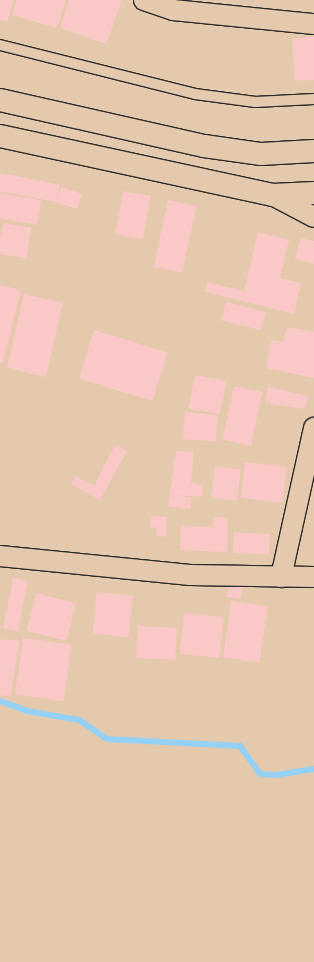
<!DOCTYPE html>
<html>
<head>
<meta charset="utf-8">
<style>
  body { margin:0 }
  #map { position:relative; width:314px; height:962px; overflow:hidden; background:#e5c9ac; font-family:"Indie Flower",sans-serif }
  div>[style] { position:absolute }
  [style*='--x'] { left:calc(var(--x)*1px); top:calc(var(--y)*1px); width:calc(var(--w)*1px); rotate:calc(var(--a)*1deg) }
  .stream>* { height:6px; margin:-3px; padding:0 3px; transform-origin:3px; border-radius:3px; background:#94d1f5 }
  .building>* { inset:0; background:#f9c8c7; transform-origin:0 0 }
  .roads { filter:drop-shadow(1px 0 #2b2b2b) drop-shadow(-1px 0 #2b2b2b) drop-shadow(0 1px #2b2b2b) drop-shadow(0 -1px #2b2b2b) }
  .lane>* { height:10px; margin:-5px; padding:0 5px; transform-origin:5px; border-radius:5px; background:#e5c9ac }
  .street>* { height:20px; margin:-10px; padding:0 10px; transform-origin:10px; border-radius:10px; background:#e5c9ac }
  .secondary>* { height:22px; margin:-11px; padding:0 11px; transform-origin:11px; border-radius:11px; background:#e5c9ac }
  span { translate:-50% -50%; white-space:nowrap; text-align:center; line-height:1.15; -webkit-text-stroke:3px #e5c9ac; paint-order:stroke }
</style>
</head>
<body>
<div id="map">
  <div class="stream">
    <div style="--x:0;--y:701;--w:29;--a:20"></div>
    <div style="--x:27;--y:711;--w:53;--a:9.8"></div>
    <div style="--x:79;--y:720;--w:34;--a:34"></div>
    <div style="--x:107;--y:739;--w:133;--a:3"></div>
    <div style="--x:240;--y:746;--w:34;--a:54"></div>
    <div style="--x:260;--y:774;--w:16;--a:4"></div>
    <div style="--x:276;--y:775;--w:38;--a:-9"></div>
  </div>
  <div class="building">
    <div style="clip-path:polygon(0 0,14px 0,7px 22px,0 20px)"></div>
    <div style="clip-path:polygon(17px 0,66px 0,57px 28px,12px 15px)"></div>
    <div style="clip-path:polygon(69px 0,122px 0,106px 44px,60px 28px)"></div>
    <div style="clip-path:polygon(314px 37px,314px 80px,295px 81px,292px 39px)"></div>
    <div style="left:0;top:173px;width:61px;height:18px;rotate:11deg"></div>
    <div style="left:61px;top:187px;width:22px;height:16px;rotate:18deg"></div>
    <div style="left:123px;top:191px;width:28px;height:44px;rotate:10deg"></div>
    <div style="left:0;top:193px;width:42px;height:25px;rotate:10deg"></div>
    <div style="left:168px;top:200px;width:29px;height:68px;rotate:12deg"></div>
    <div style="left:3px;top:223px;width:29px;height:31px;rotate:10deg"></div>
    <div style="clip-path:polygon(258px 232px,289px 240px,280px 278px,301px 283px,294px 314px,205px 292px,207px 282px,244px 291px)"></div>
    <div style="clip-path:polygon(301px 237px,314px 241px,314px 264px,295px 259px)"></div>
    <div style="clip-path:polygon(0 285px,21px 290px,3px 363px,0 362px)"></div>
    <div style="left:24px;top:294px;width:40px;height:76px;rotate:13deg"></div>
    <div style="left:226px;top:302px;width:41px;height:19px;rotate:14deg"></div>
    <div style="clip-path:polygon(287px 327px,314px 332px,314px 378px,266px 368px,271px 340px,283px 342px)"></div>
    <div style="left:94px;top:330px;width:77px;height:51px;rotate:17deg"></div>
    <div style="left:195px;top:375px;width:32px;height:34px;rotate:11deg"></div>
    <div style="left:234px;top:386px;width:29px;height:55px;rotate:12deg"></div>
    <div style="clip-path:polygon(268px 387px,308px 396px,305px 409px,265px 403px)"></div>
    <div style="left:185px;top:412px;width:33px;height:27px;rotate:5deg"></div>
    <div style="clip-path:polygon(115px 445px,127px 451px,100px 500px,71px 484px,75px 476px,94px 486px)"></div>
    <div style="clip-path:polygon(176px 451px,194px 452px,191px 483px,203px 485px,202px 497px,177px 495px,192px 498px,190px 509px,168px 506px)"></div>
    <div style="left:245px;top:462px;width:42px;height:36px;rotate:7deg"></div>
    <div style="left:215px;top:466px;width:26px;height:32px;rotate:7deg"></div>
    <div style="clip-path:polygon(151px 516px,167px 517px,166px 537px,156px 536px,157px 528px,150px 527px)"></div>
    <div style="clip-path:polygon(214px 517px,228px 518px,227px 552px,180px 550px,181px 526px,213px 527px)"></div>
    <div style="left:234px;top:532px;width:36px;height:21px;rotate:3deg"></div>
    <div style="left:13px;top:578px;width:15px;height:51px;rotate:11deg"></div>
    <div style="left:229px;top:582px;width:14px;height:15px;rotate:8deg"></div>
    <div style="left:97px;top:592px;width:36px;height:42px;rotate:6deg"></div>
    <div style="left:36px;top:593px;width:41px;height:39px;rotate:14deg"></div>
    <div style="left:231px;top:601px;width:37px;height:57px;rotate:8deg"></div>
    <div style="left:184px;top:613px;width:40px;height:41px;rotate:6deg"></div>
    <div style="left:138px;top:626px;width:39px;height:32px;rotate:3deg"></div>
    <div style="left:23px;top:638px;width:49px;height:57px;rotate:8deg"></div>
    <div style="clip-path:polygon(0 639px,19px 641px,11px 696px,0 695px)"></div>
  </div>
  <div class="roads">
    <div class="lane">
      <div style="--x:0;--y:45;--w:201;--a:14.1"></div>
      <div style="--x:195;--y:94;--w:61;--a:7.6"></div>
      <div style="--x:255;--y:102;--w:59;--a:-2.9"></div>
    </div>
    <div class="street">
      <div style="--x:144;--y:0;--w:31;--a:19"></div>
      <div style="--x:173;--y:10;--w:142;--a:5.7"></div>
      <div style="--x:272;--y:195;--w:47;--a:27.6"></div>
      <div style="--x:0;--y:556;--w:191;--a:5.7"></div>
      <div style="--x:190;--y:575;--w:124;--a:0.9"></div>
      <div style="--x:281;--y:577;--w:153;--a:-77.5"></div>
    </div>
    <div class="secondary">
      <div style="--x:0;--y:100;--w:209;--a:12.7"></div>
      <div style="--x:204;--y:146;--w:58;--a:8"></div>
      <div style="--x:261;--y:154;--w:53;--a:-3.2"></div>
      <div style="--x:0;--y:136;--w:278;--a:12.2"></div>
      <div style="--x:272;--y:195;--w:42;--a:-2.7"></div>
    </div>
  </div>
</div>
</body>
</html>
